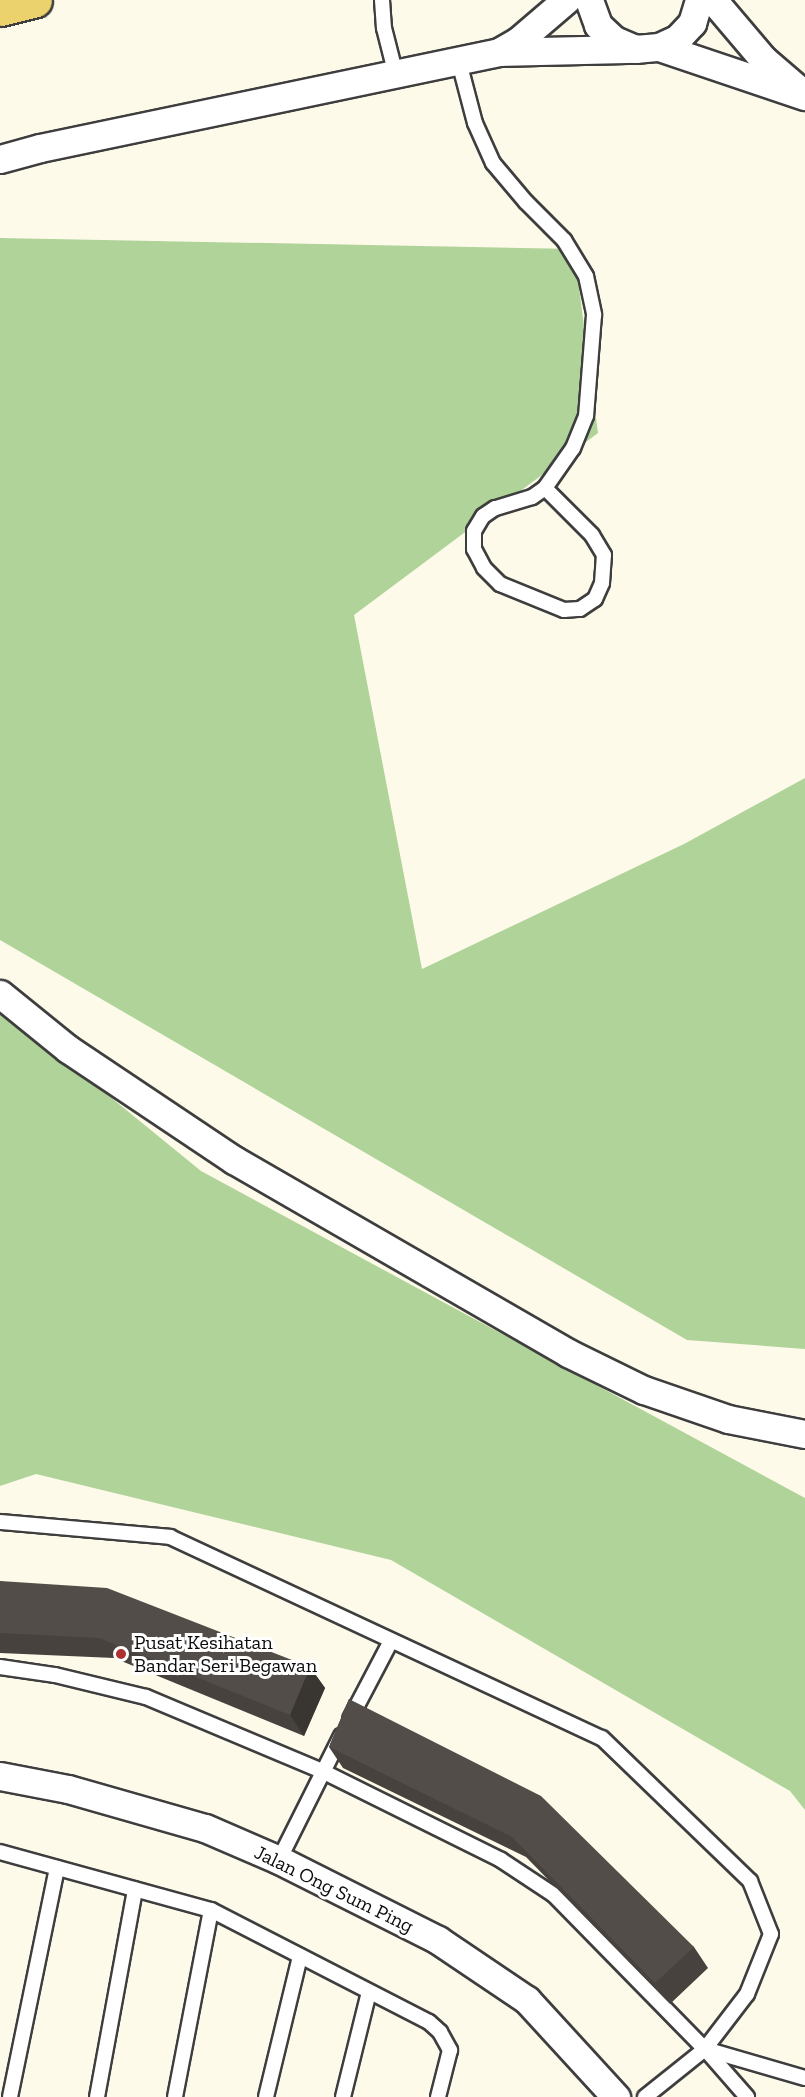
<!DOCTYPE html>
<html>
<head>
<meta charset="utf-8">
<style>
  body { margin:0 }
  #map { position:relative; width:805px; height:2097px; overflow:hidden; background:#fdfaea; font-family:"Zilla Slab",serif }
  div>[style] { position:absolute }
  [style*='--x'] { left:calc(var(--x)*1px); top:calc(var(--y)*1px); width:calc(var(--w)*1px); rotate:calc(var(--a)*1deg) }
  .forest>* { inset:0; background:#b0d399 }
  .roads { filter:drop-shadow(2px 0 #3e3e3e) drop-shadow(-2px 0 #3e3e3e) drop-shadow(0 2px #3e3e3e) drop-shadow(0 -2px #3e3e3e) }
  .lane>* { height:14px; margin:-7px; padding:0 7px; transform-origin:7px; border-radius:7px; background:#fff }
  .street>* { height:27px; margin:-13.5px; padding:0 13.5px; transform-origin:13.5px; border-radius:13.5px; background:#fff }
  .primary>* { height:33px; margin:-16.5px; padding:0 16.5px; transform-origin:16.5px; border-radius:16.5px; background:#ebd26c }
  .wall>* { inset:0; background:#47423e }
  .shaded-wall>* { inset:0; background:#393632 }
  .building>* { inset:0; background:#524d48 }
  .dots>* { width:16px; height:16px; translate:-50% -50%; box-sizing:border-box; border:3px solid #fff; border-radius:50% }
  span { translate:-50% -50%; white-space:nowrap; text-align:center; line-height:1.15; -webkit-text-stroke:6px #fff; paint-order:stroke }
  .poi-label { font-size:20px; color:#0b0b0b }
  .left { translate:0 -50%; text-align:left }
  .street-label { font-size:20px; color:#0b0b0b }
</style>
</head>
<body>
<div id="map">
  <div class="forest">
    <div style="clip-path:polygon(0 238px,574px 249px,598px 433px,354px 615px,422px 969px,684px 844px,805px 778px,805px 1349px,687px 1340px,0 940px)"></div>
    <div style="clip-path:polygon(0 1007px,201px 1171px,805px 1498px,805px 1810px,790px 1791px,391px 1560px,36px 1474px,0 1486px)"></div>
  </div>
  <div class="roads">
    <div class="lane">
      <div style="--x:382;--y:0;--w:28;--a:86"></div>
      <div style="--x:384;--y:28;--w:49;--a:75.7"></div>
      <div style="--x:459;--y:62;--w:63;--a:75.3"></div>
      <div style="--x:475;--y:123;--w:44;--a:65.8"></div>
      <div style="--x:493;--y:163;--w:51;--a:49.8"></div>
      <div style="--x:526;--y:202;--w:54;--a:45"></div>
      <div style="--x:564;--y:240;--w:42;--a:58.6"></div>
      <div style="--x:586;--y:276;--w:40;--a:78"></div>
      <div style="--x:594;--y:315;--w:101;--a:94.5"></div>
      <div style="--x:586;--y:416;--w:35;--a:112"></div>
      <div style="--x:573;--y:448;--w:49;--a:125"></div>
      <div style="--x:545;--y:488;--w:16;--a:145"></div>
      <div style="--x:532;--y:497;--w:39;--a:163"></div>
      <div style="--x:495;--y:508;--w:14;--a:146"></div>
      <div style="--x:483;--y:516;--w:17;--a:121"></div>
      <div style="--x:474;--y:531;--w:18;--a:90"></div>
      <div style="--x:474;--y:549;--w:21;--a:62"></div>
      <div style="--x:484;--y:568;--w:23;--a:45"></div>
      <div style="--x:500;--y:584;--w:69;--a:22.1"></div>
      <div style="--x:564;--y:610;--w:16;--a:-4"></div>
      <div style="--x:580;--y:609;--w:18;--a:-34"></div>
      <div style="--x:595;--y:599;--w:17;--a:-66"></div>
      <div style="--x:602;--y:583;--w:28;--a:-86"></div>
      <div style="--x:604;--y:555;--w:23;--a:-121"></div>
      <div style="--x:592;--y:535;--w:66;--a:-135"></div>
      <div style="--x:0;--y:1522;--w:171;--a:5"></div>
      <div style="--x:170;--y:1537;--w:476;--a:25"></div>
      <div style="--x:602;--y:1738;--w:206;--a:44"></div>
      <div style="--x:750;--y:1881;--w:57;--a:68.4"></div>
      <div style="--x:771;--y:1934;--w:65;--a:111.8"></div>
      <div style="--x:747;--y:1994;--w:69;--a:127.4"></div>
      <div style="--x:705;--y:2049;--w:77;--a:141.3"></div>
      <div style="--x:0;--y:1667;--w:56;--a:8.3"></div>
      <div style="--x:55;--y:1675;--w:94;--a:13.6"></div>
      <div style="--x:146;--y:1697;--w:193;--a:22.8"></div>
      <div style="--x:324;--y:1772;--w:198;--a:26.4"></div>
      <div style="--x:501;--y:1860;--w:64;--a:33.4"></div>
      <div style="--x:554;--y:1895;--w:216;--a:45.6"></div>
      <div style="--x:705;--y:2049;--w:64;--a:48.8"></div>
      <div style="--x:350;--y:1719;--w:88;--a:-62.3"></div>
      <div style="--x:0;--y:1852;--w:219;--a:15.4"></div>
      <div style="--x:211;--y:1910;--w:245;--a:27.2"></div>
      <div style="--x:429;--y:2022;--w:15;--a:42"></div>
      <div style="--x:440;--y:2032;--w:21;--a:61"></div>
      <div style="--x:450;--y:2050;--w:49;--a:104.3"></div>
      <div style="--x:279;--y:1860;--w:139;--a:-63.4"></div>
      <div style="--x:705;--y:2049;--w:104;--a:16.2"></div>
      <div style="--x:10;--y:2097;--w:234;--a:-78.4"></div>
      <div style="--x:97;--y:2097;--w:211;--a:-79.6"></div>
      <div style="--x:175;--y:2097;--w:190;--a:-79.1"></div>
      <div style="--x:266;--y:2097;--w:145;--a:-76.4"></div>
      <div style="--x:343;--y:2097;--w:108;--a:-76.1"></div>
    </div>
    <div class="street">
      <div style="--x:589;--y:0;--w:27;--a:70"></div>
      <div style="--x:598;--y:25;--w:22;--a:43"></div>
      <div style="--x:614;--y:40;--w:23;--a:23"></div>
      <div style="--x:635;--y:49;--w:24;--a:-5"></div>
      <div style="--x:659;--y:47;--w:21;--a:-25"></div>
      <div style="--x:678;--y:38;--w:21;--a:-47"></div>
      <div style="--x:692;--y:23;--w:24;--a:-73"></div>
      <div style="--x:713;--y:0;--w:77;--a:49.7"></div>
      <div style="--x:763;--y:59;--w:48;--a:40.7"></div>
      <div style="--x:659;--y:47;--w:154;--a:18.6"></div>
      <div style="--x:499;--y:52;--w:22;--a:-30"></div>
      <div style="--x:518;--y:41;--w:63;--a:-40.5"></div>
      <div style="--x:0;--y:159;--w:41;--a:-15.4"></div>
      <div style="--x:40;--y:148;--w:469;--a:-11.8"></div>
      <div style="--x:499;--y:52;--w:136;--a:-1.3"></div>
      <div style="--x:0;--y:994;--w:87;--a:39"></div>
      <div style="--x:68;--y:1049;--w:200;--a:33.8"></div>
      <div style="--x:234;--y:1160;--w:386;--a:30"></div>
      <div style="--x:568;--y:1353;--w:85;--a:26"></div>
      <div style="--x:644;--y:1390;--w:89;--a:19"></div>
      <div style="--x:728;--y:1419;--w:78;--a:11"></div>
      <div style="--x:0;--y:1776;--w:69;--a:10.8"></div>
      <div style="--x:68;--y:1789;--w:142;--a:15.9"></div>
      <div style="--x:205;--y:1828;--w:81;--a:23.4"></div>
      <div style="--x:279;--y:1860;--w:178;--a:26.7"></div>
      <div style="--x:438;--y:1940;--w:107;--a:34"></div>
      <div style="--x:527;--y:2000;--w:132;--a:47.5"></div>
    </div>
    <div class="primary">
      <div style="--x:0;--y:9;--w:36;--a:-14"></div>
    </div>
  </div>
  <div class="wall">
    <div style="clip-path:polygon(0 1581px,310px 1667px,325px 1688px,304px 1736px,114px 1658px,0 1653px)"></div>
    <div style="clip-path:polygon(349px 1699px,694px 1947px,708px 1968px,670px 2004px,526px 1857px,343px 1768px,329px 1747px)"></div>
  </div>
  <div class="shaded-wall">
    <div style="clip-path:polygon(310px 1667px,325px 1688px,304px 1736px,290px 1715px)"></div>
  </div>
  <div class="building">
    <div style="clip-path:polygon(0 1581px,107px 1588px,310px 1667px,290px 1715px,99px 1638px,0 1633px)"></div>
    <div style="clip-path:polygon(349px 1699px,541px 1796px,694px 1947px,655px 1983px,512px 1837px,329px 1747px)"></div>
  </div>
  <div class="dots">
    <div style="left:121px;top:1654px;background:#ad3131"></div>
  </div>
  <div class="poi-label">
    <span class="left" style="left:134px;top:1654px">Pusat Kesihatan<br>Bandar Seri Begawan</span>
  </div>
  <div class="street-label">
    <span style="left:334px;top:1889px;rotate:26deg">Jalan Ong Sum Ping</span>
  </div>
</div>
</body>
</html>
